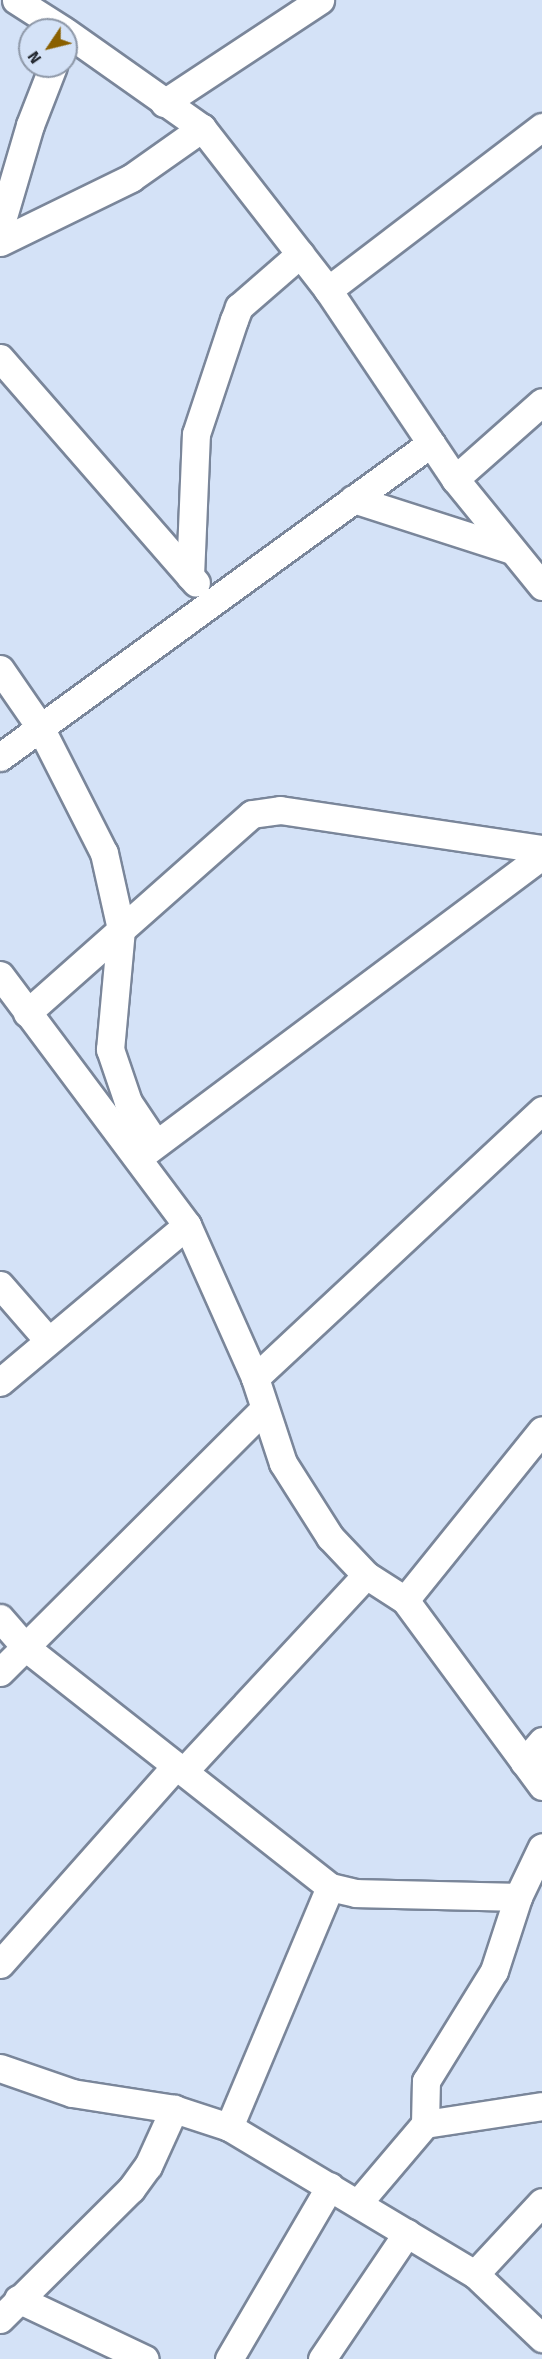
<!DOCTYPE html>
<html>
<head>
<meta charset="utf-8">
<style>
  body { margin:0 }
  #map { position:relative; width:542px; height:2359px; overflow:hidden; background:#d4e2f7; font-family:"Fira Sans",sans-serif }
  div>[style] { position:absolute }
  [style*='--x'] { left:calc(var(--x)*1px); top:calc(var(--y)*1px); width:calc(var(--w)*1px); rotate:calc(var(--a)*1deg) }
  .roads { filter:drop-shadow(2px 0 #7a869a) drop-shadow(-2px 0 #7a869a) drop-shadow(0 2px #7a869a) drop-shadow(0 -2px #7a869a) }
  .minor>* { height:27px; margin:-13.5px; padding:0 13.5px; transform-origin:13.5px; border-radius:13.5px; background:#fff }
  span { translate:-50% -50%; white-space:nowrap; text-align:center; line-height:1.15; -webkit-text-stroke:6px #d4e2f7; paint-order:stroke }
  .north { position:absolute; left:18px; top:18px; width:60px; height:60px; box-sizing:border-box; background:#d4e2f7; border:2px solid #8e98a8; border-radius:50%; rotate:235deg; font-size:16px; font-weight:700; line-height:24px; text-align:center; color:#252a32 }
  .north::after { content:''; display:block; margin:auto; width:21px; height:27px; background:#8a6000; clip-path:polygon(50% 0,100% 100%,50% 72%,0 100%) }
</style>
</head>
<body>
<div id="map">
  <div class="roads">
    <div class="minor">
      <div style="--x:16;--y:0;--w:56;--a:32.6"></div>
      <div style="--x:66;--y:32;--w:166;--a:35.2"></div>
      <div style="--x:202;--y:128;--w:205;--a:52.1"></div>
      <div style="--x:328;--y:290;--w:228;--a:56.1"></div>
      <div style="--x:455;--y:479;--w:138;--a:50.9"></div>
      <div style="--x:164;--y:103;--w:187;--a:-33.4"></div>
      <div style="--x:0;--y:227;--w:106;--a:-73.6"></div>
      <div style="--x:30;--y:125;--w:63;--a:-68.7"></div>
      <div style="--x:0;--y:242;--w:146;--a:-26"></div>
      <div style="--x:131;--y:178;--w:87;--a:-35.2"></div>
      <div style="--x:328;--y:290;--w:269;--a:-37.3"></div>
      <div style="--x:0;--y:358;--w:298;--a:48.9"></div>
      <div style="--x:455;--y:479;--w:116;--a:-41.5"></div>
      <div style="--x:353;--y:499;--w:164;--a:17.8"></div>
      <div style="--x:190;--y:576;--w:142;--a:-87.6"></div>
      <div style="--x:196;--y:434;--w:120;--a:-71.6"></div>
      <div style="--x:234;--y:320;--w:14;--a:-69"></div>
      <div style="--x:239;--y:307;--w:81;--a:-41"></div>
      <div style="--x:0;--y:669;--w:70;--a:55.4"></div>
      <div style="--x:40;--y:727;--w:141;--a:63.1"></div>
      <div style="--x:104;--y:853;--w:78;--a:77.4"></div>
      <div style="--x:121;--y:929;--w:121;--a:95.2"></div>
      <div style="--x:110;--y:1049;--w:56;--a:71.2"></div>
      <div style="--x:128;--y:1102;--w:50;--a:56.3"></div>
      <div style="--x:0;--y:757;--w:533;--a:-36.07"></div>
      <div style="--x:0;--y:975;--w:312;--a:53.2"></div>
      <div style="--x:187;--y:1225;--w:167;--a:66"></div>
      <div style="--x:255;--y:1378;--w:89;--a:71.8"></div>
      <div style="--x:283;--y:1463;--w:88;--a:57.6"></div>
      <div style="--x:330;--y:1537;--w:52;--a:46.5"></div>
      <div style="--x:366;--y:1575;--w:46;--a:32.7"></div>
      <div style="--x:405;--y:1600;--w:231;--a:53.6"></div>
      <div style="--x:27;--y:1013;--w:300;--a:-41.5"></div>
      <div style="--x:252;--y:814;--w:28;--a:-8"></div>
      <div style="--x:280;--y:810;--w:265;--a:8.5"></div>
      <div style="--x:143;--y:1154;--w:498;--a:-36.8"></div>
      <div style="--x:0;--y:1285;--w:73;--a:48.9"></div>
      <div style="--x:255;--y:1378;--w:393;--a:-43"></div>
      <div style="--x:0;--y:1382;--w:244;--a:-40"></div>
      <div style="--x:405;--y:1600;--w:218;--a:-51.1"></div>
      <div style="--x:0;--y:1618;--w:38;--a:49"></div>
      <div style="--x:25;--y:1647;--w:388;--a:38.2"></div>
      <div style="--x:330;--y:1887;--w:27;--a:13"></div>
      <div style="--x:356;--y:1893;--w:162;--a:1.4"></div>
      <div style="--x:0;--y:1672;--w:373;--a:-44.9"></div>
      <div style="--x:524;--y:1762;--w:28;--a:-49"></div>
      <div style="--x:184;--y:1771;--w:267;--a:-47.1"></div>
      <div style="--x:0;--y:1964;--w:265;--a:-48.4"></div>
      <div style="--x:0;--y:2068;--w:76;--a:19.1"></div>
      <div style="--x:72;--y:2093;--w:103;--a:8.9"></div>
      <div style="--x:174;--y:2109;--w:58;--a:18.1"></div>
      <div style="--x:229;--y:2127;--w:287;--a:30.9"></div>
      <div style="--x:475;--y:2274;--w:93;--a:43.7"></div>
      <div style="--x:425;--y:2124;--w:43;--a:-88.7"></div>
      <div style="--x:426;--y:2081;--w:129;--a:-58.3"></div>
      <div style="--x:494;--y:1971;--w:78;--a:-72"></div>
      <div style="--x:518;--y:1897;--w:55;--a:-64.4"></div>
      <div style="--x:229;--y:2127;--w:260;--a:-67.2"></div>
      <div style="--x:358;--y:2203;--w:104;--a:-49.7"></div>
      <div style="--x:425;--y:2124;--w:118;--a:-8.7"></div>
      <div style="--x:475;--y:2274;--w:98;--a:-47.1"></div>
      <div style="--x:18;--y:2299;--w:140;--a:25.3"></div>
      <div style="--x:0;--y:2319;--w:185;--a:-44.8"></div>
      <div style="--x:131;--y:2189;--w:29;--a:-54"></div>
      <div style="--x:148;--y:2166;--w:63;--a:-65.5"></div>
      <div style="--x:229;--y:2359;--w:200;--a:-59.7"></div>
      <div style="--x:322;--y:2359;--w:152;--a:-56"></div>
    </div>
  </div>
  <div class="north">N</div>
</div>
</body>
</html>
